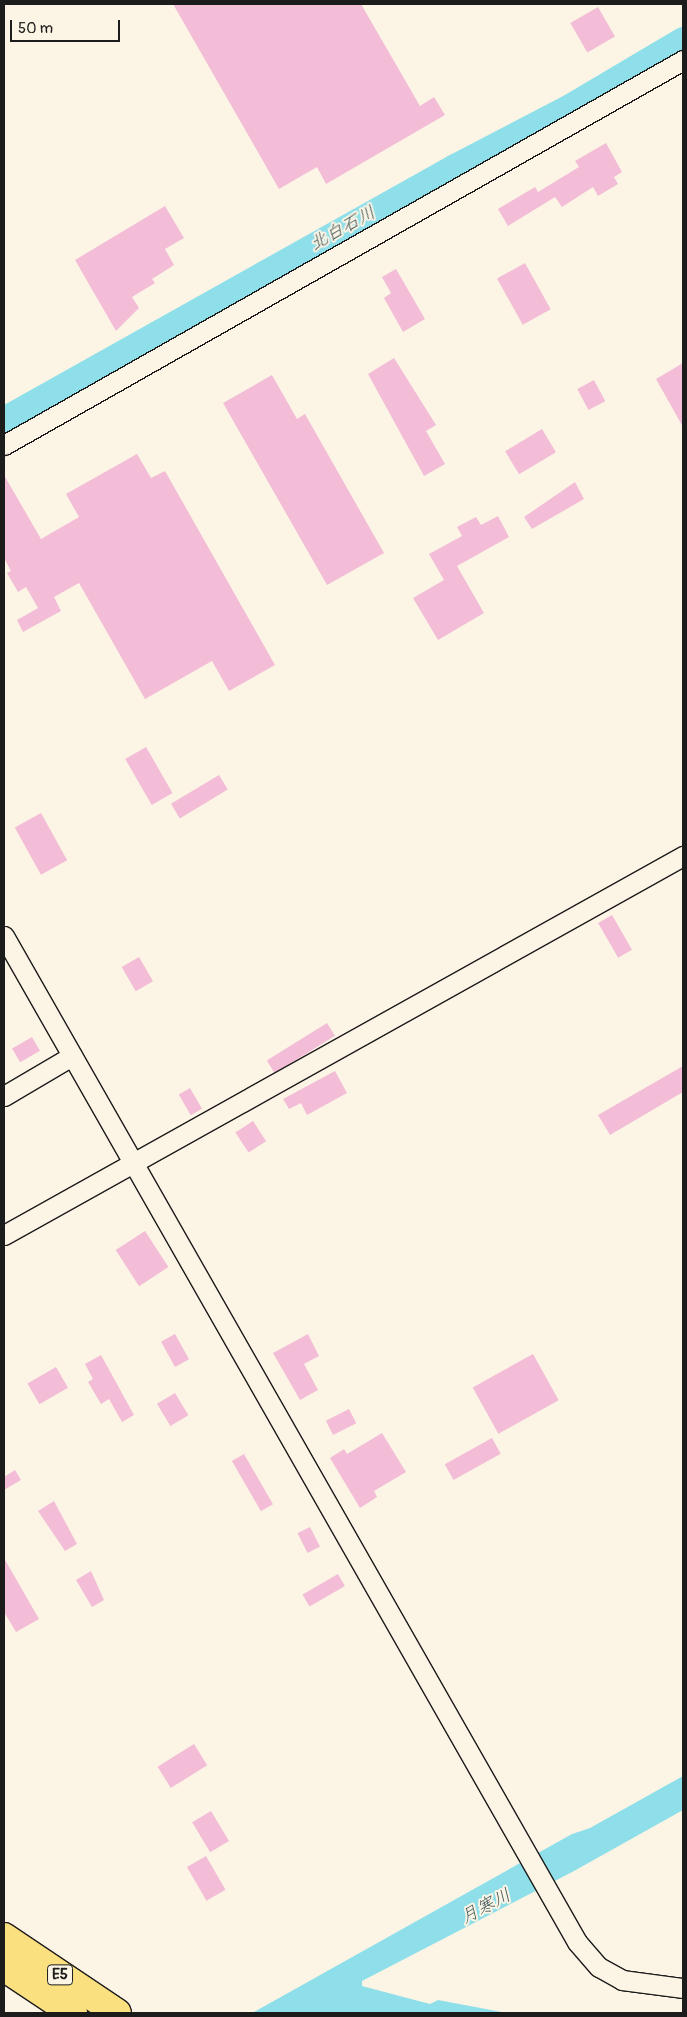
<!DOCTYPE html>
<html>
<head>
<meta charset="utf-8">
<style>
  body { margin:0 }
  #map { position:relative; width:687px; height:2017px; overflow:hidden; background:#fcf5e5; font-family:Pangolin,"Klee One",sans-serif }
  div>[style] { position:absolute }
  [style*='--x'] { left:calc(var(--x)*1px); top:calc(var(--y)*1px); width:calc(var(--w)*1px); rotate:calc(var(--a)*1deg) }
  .water>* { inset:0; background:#8edfe9 }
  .river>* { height:26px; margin:-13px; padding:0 13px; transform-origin:13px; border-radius:13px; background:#8edfe9 }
  .building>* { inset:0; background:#f3bdd8; transform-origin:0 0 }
  .roads { filter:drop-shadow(1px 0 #1c1c1c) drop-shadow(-1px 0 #1c1c1c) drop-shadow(0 1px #1c1c1c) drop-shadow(0 -1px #1c1c1c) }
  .minor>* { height:19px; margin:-9.5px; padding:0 9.5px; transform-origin:9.5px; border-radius:9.5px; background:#fcf5e5 }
  .highway>* { height:28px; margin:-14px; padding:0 14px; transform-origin:14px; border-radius:14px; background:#fbe080 }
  span { translate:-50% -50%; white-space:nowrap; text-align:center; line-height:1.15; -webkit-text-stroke:4px #fcf5e5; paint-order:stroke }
  .shield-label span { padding:1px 4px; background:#fcf5e5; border:1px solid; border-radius:4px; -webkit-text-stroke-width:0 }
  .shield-label { font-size:15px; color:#1c1c1c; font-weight:700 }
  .water-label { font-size:18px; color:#3e565a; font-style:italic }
  .frame { position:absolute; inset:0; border:5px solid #1c1c1c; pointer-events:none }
  .scale { position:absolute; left:10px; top:20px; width:110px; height:22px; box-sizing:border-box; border:2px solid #1c1c1c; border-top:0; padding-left:6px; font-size:15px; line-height:18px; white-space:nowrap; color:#1c1c1c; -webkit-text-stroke:4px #fcf5e5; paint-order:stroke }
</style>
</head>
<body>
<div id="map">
  <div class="water">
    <div style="clip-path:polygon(683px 1776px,683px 1810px,574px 1871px,362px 1981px,362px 1986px,430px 2004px,438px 2000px,507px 2013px,252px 2013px,572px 1834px,590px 1828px)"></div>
  </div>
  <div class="river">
    <div style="--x:4;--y:420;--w:517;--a:-29.29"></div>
    <div style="--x:455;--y:167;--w:132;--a:-27.5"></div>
    <div style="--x:572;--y:106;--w:129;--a:-30.7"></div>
  </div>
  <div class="building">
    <div style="clip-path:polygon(173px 4px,361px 4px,420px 106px,434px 97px,445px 115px,326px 184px,317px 167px,279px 189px)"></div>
    <div style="left:598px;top:7px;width:34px;height:32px;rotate:60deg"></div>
    <div style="clip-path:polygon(606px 143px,622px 172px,614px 177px,618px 184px,598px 196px,593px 187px,562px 207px,555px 197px,508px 226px,498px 209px,535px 187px,538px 192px,579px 167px,575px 161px)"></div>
    <div style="clip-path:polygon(165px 206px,184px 238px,165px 249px,174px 265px,152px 279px,155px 283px,132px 297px,139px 308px,116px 331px,75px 260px)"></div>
    <div style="left:525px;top:263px;width:53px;height:32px;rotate:61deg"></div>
    <div style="clip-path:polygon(396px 269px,425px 319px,403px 332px,384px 298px,391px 293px,382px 277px)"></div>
    <div style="clip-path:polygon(394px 358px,436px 425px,426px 431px,445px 464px,424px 476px,368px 374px)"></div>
    <div style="clip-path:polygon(683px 363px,683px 427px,656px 379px)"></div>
    <div style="clip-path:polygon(272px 375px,297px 419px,305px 414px,384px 553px,327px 585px,223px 403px)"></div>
    <div style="left:594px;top:380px;width:24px;height:19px;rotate:62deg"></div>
    <div style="left:542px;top:429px;width:27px;height:43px;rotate:59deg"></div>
    <div style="clip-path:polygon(137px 454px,151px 478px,165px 471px,275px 665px,229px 691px,212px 661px,145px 699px,79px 583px,54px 597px,61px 611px,23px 632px,17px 620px,38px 608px,26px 587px,18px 592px,7px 573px,11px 571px,4px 558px,4px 475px,41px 539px,79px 517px,66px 494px)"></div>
    <div style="clip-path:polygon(575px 482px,584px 499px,532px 529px,524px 517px)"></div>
    <div style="clip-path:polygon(498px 516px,509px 537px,457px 566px,484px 613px,438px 640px,413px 598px,444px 580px,429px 554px,462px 536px,457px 527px,476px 517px,481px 525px)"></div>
    <div style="left:146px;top:747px;width:53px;height:24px;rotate:60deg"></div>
    <div style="left:219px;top:775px;width:17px;height:56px;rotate:59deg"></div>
    <div style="left:41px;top:813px;width:54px;height:30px;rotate:61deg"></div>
    <div style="left:612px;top:915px;width:40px;height:16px;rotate:60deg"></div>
    <div style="left:139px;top:957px;width:28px;height:20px;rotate:60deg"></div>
    <div style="left:327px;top:1023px;width:15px;height:71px;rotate:58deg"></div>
    <div style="left:32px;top:1037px;width:16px;height:23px;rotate:60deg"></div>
    <div style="clip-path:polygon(683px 1066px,683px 1092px,610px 1135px,598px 1115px)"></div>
    <div style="clip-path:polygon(335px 1071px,347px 1093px,307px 1115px,301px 1103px,289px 1109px,283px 1099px)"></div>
    <div style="left:190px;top:1088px;width:24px;height:13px;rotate:60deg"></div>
    <div style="left:253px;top:1121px;width:24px;height:21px;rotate:57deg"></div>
    <div style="left:145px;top:1231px;width:43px;height:35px;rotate:57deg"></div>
    <div style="left:175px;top:1334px;width:29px;height:16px;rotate:61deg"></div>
    <div style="clip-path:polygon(308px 1334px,319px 1356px,304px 1364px,318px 1390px,300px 1400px,273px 1353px)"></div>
    <div style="left:533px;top:1354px;width:53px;height:69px;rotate:61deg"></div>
    <div style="clip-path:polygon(101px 1355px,134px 1415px,122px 1422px,109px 1399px,101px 1404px,88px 1382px,93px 1379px,85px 1364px)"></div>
    <div style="left:56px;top:1367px;width:24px;height:33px;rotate:60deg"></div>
    <div style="left:175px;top:1393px;width:26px;height:21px;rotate:59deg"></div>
    <div style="left:349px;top:1409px;width:16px;height:26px;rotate:63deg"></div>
    <div style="clip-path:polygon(382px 1433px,406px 1472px,374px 1491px,377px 1497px,360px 1508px,330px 1458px,344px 1449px,347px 1454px)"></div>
    <div style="left:492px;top:1438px;width:18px;height:54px;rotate:61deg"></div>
    <div style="left:244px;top:1454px;width:58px;height:14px;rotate:60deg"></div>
    <div style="clip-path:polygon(15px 1470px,21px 1480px,4px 1490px,4px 1477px)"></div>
    <div style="clip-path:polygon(54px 1501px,77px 1544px,65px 1551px,38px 1511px)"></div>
    <div style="left:310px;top:1527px;width:22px;height:14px;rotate:63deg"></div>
    <div style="clip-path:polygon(4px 1558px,39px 1619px,16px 1632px,4px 1612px)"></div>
    <div style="clip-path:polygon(91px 1571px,104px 1600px,92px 1607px,76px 1580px)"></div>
    <div style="left:338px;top:1574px;width:14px;height:41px;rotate:60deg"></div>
    <div style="left:194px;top:1744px;width:25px;height:43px;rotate:58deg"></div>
    <div style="left:211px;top:1811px;width:35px;height:22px;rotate:59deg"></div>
    <div style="left:206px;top:1856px;width:39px;height:22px;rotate:60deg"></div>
  </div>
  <div class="roads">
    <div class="minor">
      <div style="--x:4;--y:445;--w:781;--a:-29.55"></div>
      <div style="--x:4;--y:936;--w:1158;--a:60.33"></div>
      <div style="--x:577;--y:1942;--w:33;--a:49"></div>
      <div style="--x:599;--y:1967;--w:26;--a:29"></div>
      <div style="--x:622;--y:1980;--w:62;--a:7.5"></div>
      <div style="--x:4;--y:1096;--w:79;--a:-30.5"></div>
      <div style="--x:4;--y:1235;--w:778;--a:-29.17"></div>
    </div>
    <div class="highway">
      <div style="--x:4;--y:1937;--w:136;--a:33.9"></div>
      <div style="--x:4;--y:1967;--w:83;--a:33.7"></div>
    </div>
  </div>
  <div class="shield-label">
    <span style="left:60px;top:1975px">E5</span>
  </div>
  <div class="water-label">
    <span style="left:343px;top:229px;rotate:-29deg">北白石川</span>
    <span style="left:486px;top:1907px;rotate:-28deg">月寒川</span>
  </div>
  <div class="frame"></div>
  <div class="scale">50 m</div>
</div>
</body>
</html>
